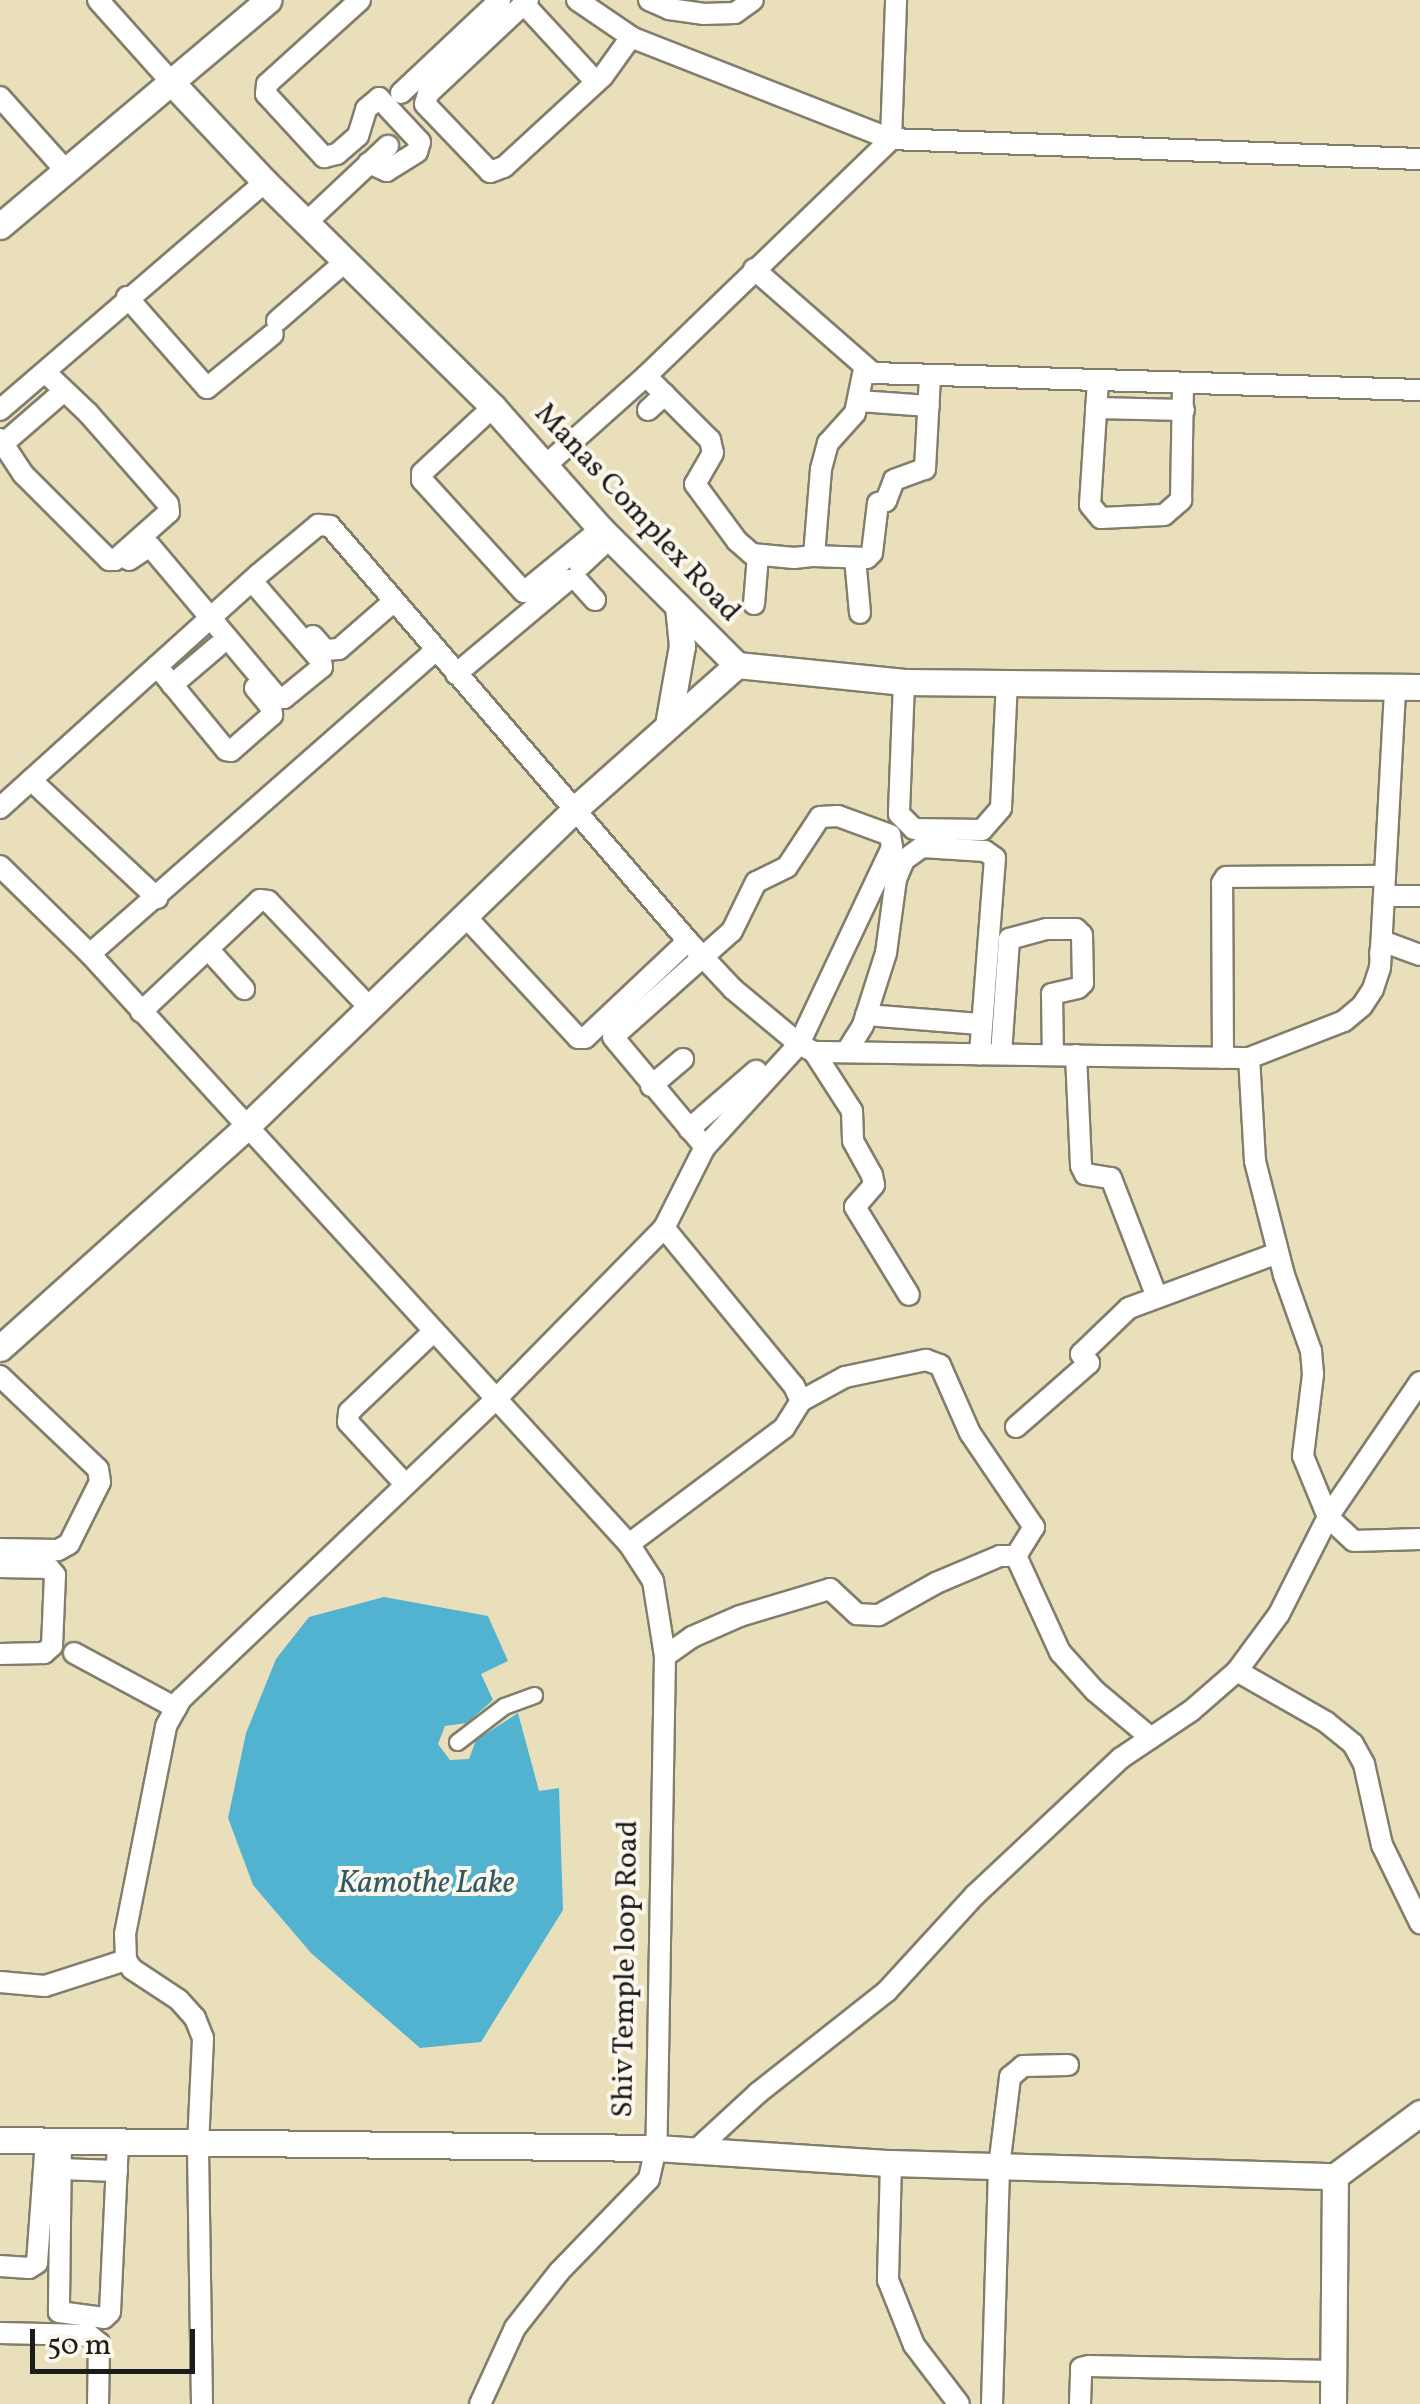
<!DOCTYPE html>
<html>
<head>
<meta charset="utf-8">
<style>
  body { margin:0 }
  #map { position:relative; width:1420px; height:2404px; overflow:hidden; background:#e9dfba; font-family:Vollkorn,serif }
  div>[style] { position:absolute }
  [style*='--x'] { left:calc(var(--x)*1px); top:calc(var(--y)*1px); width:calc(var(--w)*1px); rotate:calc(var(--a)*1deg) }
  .water>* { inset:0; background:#52b3d1 }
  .roads { filter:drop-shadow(2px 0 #827e6b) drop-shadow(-2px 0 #827e6b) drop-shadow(0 2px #827e6b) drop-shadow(0 -2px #827e6b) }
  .pedestrian>* { height:15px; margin:-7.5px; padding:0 7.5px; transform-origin:7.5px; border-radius:7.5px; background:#fff }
  .minor>* { height:20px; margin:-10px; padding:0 10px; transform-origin:10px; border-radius:10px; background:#fff }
  .tertiary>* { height:25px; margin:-12.5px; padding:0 12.5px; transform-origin:12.5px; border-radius:12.5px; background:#fff }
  span { translate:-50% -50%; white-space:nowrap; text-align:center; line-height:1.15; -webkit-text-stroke:8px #fbf7ec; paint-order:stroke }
  .street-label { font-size:30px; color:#1c1c1c }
  .water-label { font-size:32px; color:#325864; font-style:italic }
  .scale { position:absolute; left:30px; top:2329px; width:165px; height:45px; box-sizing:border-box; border:5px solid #1c1c1c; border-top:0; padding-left:12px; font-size:30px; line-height:35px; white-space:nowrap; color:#1c1c1c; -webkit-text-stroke:8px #fbf7ec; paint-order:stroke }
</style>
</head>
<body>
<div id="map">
  <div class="water">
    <div style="clip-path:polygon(384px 1597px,488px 1616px,508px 1661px,481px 1674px,493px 1700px,467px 1723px,445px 1726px,438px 1744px,450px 1760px,469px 1759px,476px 1740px,518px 1713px,539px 1791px,559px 1788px,563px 1910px,481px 2042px,420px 2048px,311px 1953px,253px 1885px,228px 1818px,246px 1733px,276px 1659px,309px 1617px)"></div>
  </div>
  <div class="roads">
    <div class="pedestrian">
      <div style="--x:457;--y:1742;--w:59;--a:-37.5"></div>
      <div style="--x:504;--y:1706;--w:32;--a:-20"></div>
    </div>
    <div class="minor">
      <div style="--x:98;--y:0;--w:113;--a:48.2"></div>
      <div style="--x:360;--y:0;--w:125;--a:137.9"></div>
      <div style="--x:267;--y:84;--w:10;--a:96"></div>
      <div style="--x:266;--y:94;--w:86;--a:47.4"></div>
      <div style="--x:324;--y:157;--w:13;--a:-13"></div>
      <div style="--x:337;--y:154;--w:28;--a:-41"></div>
      <div style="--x:358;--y:136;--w:28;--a:-73"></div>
      <div style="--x:366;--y:109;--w:17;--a:-40"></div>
      <div style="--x:379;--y:98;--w:60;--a:47"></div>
      <div style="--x:420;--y:142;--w:10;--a:107"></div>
      <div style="--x:417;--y:152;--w:36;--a:148"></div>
      <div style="--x:387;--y:171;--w:20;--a:-156"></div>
      <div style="--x:528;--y:0;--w:137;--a:136.8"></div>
      <div style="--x:428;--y:94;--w:10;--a:107"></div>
      <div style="--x:425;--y:104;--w:94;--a:46.3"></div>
      <div style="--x:490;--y:172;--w:15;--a:-20"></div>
      <div style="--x:504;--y:167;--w:134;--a:-42.6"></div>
      <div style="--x:603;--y:76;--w:48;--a:-54.3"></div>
      <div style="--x:577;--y:0;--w:68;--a:34.2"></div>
      <div style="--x:633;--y:38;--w:277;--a:21.4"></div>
      <div style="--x:891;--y:139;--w:529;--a:2.17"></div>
      <div style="--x:649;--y:0;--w:22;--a:24"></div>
      <div style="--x:669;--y:9;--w:34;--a:8"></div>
      <div style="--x:703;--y:14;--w:32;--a:-2"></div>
      <div style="--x:735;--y:13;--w:22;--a:-36"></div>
      <div style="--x:524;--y:4;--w:106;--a:47.3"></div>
      <div style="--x:401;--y:93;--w:136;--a:-43.2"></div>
      <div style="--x:0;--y:97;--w:101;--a:48.2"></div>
      <div style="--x:308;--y:221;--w:110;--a:-43.2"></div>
      <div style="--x:754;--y:269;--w:158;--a:41.2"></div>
      <div style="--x:873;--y:373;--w:547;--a:1.78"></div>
      <div style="--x:127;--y:297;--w:121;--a:48.7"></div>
      <div style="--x:207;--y:388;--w:85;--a:-39.3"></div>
      <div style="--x:277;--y:321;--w:91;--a:-41"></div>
      <div style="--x:646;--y:376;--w:91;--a:45"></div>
      <div style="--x:710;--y:440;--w:13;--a:77"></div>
      <div style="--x:713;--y:453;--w:36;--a:120"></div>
      <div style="--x:695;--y:484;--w:71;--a:53.6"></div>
      <div style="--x:737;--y:541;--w:20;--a:41"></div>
      <div style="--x:752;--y:554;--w:42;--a:5.4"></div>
      <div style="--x:794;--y:558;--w:20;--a:-6"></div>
      <div style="--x:814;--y:556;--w:87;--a:-85.4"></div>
      <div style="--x:821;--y:469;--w:27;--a:-75"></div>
      <div style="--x:828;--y:443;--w:40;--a:-48"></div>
      <div style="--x:855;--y:413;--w:45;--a:-78.4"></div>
      <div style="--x:1098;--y:381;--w:124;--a:93.7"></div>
      <div style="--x:1090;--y:505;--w:17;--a:50"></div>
      <div style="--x:1101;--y:518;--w:63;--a:-2.7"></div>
      <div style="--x:1164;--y:515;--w:23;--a:-41"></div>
      <div style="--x:1181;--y:500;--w:116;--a:-89"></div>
      <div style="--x:859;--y:401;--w:70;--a:4.1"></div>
      <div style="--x:493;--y:407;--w:97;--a:137.1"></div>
      <div style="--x:422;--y:473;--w:7;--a:90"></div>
      <div style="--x:422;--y:480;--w:151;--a:47.7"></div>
      <div style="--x:524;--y:592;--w:99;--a:-39.3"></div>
      <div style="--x:1096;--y:408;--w:88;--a:1.3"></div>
      <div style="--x:0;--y:410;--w:350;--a:-40.7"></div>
      <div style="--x:648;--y:410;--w:23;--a:-43"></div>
      <div style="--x:0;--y:439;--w:42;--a:56.7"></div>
      <div style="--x:23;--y:474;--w:122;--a:45"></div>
      <div style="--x:109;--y:560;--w:6;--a:0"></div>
      <div style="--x:115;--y:560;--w:72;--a:-41.6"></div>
      <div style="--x:169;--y:512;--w:8;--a:-97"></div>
      <div style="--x:168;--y:504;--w:121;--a:-131.3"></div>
      <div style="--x:88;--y:413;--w:59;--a:-136.4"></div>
      <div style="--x:4;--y:443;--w:79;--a:-40.9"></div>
      <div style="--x:546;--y:465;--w:134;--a:-41.7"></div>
      <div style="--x:646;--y:376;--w:341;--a:-44"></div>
      <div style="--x:891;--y:139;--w:139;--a:-87.9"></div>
      <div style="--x:814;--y:556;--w:53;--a:2.2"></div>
      <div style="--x:867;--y:558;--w:7;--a:-45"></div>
      <div style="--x:872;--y:553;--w:50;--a:-83.2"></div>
      <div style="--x:878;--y:503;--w:8;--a:-14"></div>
      <div style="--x:886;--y:501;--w:22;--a:-69"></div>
      <div style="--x:894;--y:480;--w:33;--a:-20"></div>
      <div style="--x:925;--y:469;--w:92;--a:-86.9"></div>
      <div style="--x:855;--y:558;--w:55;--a:84.8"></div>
      <div style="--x:129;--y:560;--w:25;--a:-34"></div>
      <div style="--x:150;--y:546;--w:197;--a:49.9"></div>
      <div style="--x:277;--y:697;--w:7;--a:8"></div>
      <div style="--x:284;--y:698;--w:49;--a:-39.2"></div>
      <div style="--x:322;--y:667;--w:6;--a:-99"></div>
      <div style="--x:321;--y:661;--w:106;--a:-130.8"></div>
      <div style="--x:580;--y:566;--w:41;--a:-43"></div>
      <div style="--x:754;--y:604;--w:49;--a:-85.3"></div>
      <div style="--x:313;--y:636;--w:18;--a:49"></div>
      <div style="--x:325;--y:650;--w:14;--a:-4"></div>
      <div style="--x:339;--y:649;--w:72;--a:-41"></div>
      <div style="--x:157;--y:666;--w:109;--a:50.6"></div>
      <div style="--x:226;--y:750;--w:5;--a:11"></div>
      <div style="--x:231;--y:751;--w:55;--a:-41.3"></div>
      <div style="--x:272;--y:715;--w:8;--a:-97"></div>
      <div style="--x:271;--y:707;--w:25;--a:-130"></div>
      <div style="--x:456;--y:674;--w:146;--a:-40"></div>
      <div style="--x:568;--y:580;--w:9;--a:0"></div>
      <div style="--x:577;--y:580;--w:27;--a:48"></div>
      <div style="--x:904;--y:682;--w:132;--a:92.2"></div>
      <div style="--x:899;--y:814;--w:21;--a:45"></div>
      <div style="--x:914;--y:829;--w:68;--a:0.8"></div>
      <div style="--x:982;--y:830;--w:29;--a:-49"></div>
      <div style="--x:1001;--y:808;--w:125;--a:-87.3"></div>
      <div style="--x:172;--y:685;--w:60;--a:-40.3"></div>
      <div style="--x:31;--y:780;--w:173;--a:43.1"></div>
      <div style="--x:0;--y:808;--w:349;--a:-42.1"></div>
      <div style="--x:259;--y:574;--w:77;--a:-39.7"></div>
      <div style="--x:318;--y:525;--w:12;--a:5"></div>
      <div style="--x:330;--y:526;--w:548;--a:49.22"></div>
      <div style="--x:688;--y:941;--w:66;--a:46.8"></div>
      <div style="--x:733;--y:989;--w:86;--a:39.8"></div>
      <div style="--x:799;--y:1044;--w:17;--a:28"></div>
      <div style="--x:814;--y:1052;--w:435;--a:0.8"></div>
      <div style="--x:1249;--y:1058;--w:102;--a:-21.3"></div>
      <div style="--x:1344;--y:1021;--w:23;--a:-40"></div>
      <div style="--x:1362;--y:1006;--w:20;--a:-57"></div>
      <div style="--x:1373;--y:989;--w:22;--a:-72"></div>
      <div style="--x:1380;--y:968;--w:281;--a:-86.9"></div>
      <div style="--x:0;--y:866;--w:126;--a:44.4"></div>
      <div style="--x:90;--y:954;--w:799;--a:47.59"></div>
      <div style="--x:629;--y:1544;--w:44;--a:57"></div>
      <div style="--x:653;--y:1581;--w:76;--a:80.9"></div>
      <div style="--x:665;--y:1656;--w:492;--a:91"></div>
      <div style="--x:656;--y:2148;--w:32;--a:103"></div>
      <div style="--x:649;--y:2179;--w:129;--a:134.1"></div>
      <div style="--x:559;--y:2272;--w:71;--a:128.2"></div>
      <div style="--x:515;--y:2328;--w:84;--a:114.7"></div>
      <div style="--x:1384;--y:896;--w:36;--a:0"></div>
      <div style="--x:466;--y:917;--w:165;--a:47.2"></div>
      <div style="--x:578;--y:1038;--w:7;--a:0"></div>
      <div style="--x:585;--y:1038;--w:141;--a:-43.3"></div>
      <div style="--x:208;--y:949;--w:54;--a:48"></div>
      <div style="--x:90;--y:954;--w:461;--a:-41.3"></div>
      <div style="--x:1380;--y:954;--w:13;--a:-81"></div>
      <div style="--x:1382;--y:941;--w:40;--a:20.2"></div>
      <div style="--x:141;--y:1012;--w:163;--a:-43.3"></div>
      <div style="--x:260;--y:900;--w:8;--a:7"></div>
      <div style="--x:268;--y:901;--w:146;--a:46.4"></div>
      <div style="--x:866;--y:1015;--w:114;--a:4.5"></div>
      <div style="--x:847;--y:1051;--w:31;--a:-58"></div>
      <div style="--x:863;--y:1025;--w:76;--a:-72.3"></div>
      <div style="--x:886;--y:953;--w:75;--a:-82.3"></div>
      <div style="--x:896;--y:879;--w:21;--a:-67"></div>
      <div style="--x:904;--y:860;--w:22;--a:-36"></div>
      <div style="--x:922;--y:847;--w:63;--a:3.6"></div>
      <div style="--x:985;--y:851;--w:12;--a:35"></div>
      <div style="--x:995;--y:858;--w:197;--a:94.4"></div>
      <div style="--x:814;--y:1052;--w:70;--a:57.2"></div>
      <div style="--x:852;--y:1111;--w:30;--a:88"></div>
      <div style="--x:853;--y:1141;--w:39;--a:61"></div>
      <div style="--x:872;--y:1175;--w:10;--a:79"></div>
      <div style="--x:874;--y:1185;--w:29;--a:131"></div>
      <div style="--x:855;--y:1207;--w:103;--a:58.5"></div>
      <div style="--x:1001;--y:1054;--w:115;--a:-86"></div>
      <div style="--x:1009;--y:939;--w:39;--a:-15"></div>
      <div style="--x:1047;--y:929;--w:29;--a:0"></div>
      <div style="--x:1076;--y:929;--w:8;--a:45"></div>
      <div style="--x:1082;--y:935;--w:48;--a:88.8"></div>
      <div style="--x:1083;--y:983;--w:7;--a:135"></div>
      <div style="--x:1078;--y:988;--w:27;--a:167"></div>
      <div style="--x:1052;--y:994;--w:61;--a:89.1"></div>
      <div style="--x:1076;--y:1055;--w:111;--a:87.4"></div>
      <div style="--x:1081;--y:1166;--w:9;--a:63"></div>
      <div style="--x:1085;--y:1174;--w:26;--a:9"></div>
      <div style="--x:1111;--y:1178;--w:128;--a:68.9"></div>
      <div style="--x:1223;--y:1058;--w:175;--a:-90.3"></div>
      <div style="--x:1222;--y:883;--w:7;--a:-56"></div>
      <div style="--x:1226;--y:877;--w:159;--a:-0.4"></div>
      <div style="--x:651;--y:1086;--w:42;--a:-40.2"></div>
      <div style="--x:689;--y:1129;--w:89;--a:-40.9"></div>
      <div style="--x:0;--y:1376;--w:135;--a:43.5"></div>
      <div style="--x:98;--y:1469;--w:13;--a:81"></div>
      <div style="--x:100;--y:1482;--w:69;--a:116.6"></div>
      <div style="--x:69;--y:1544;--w:13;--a:151"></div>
      <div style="--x:58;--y:1550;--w:58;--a:-179"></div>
      <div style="--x:1420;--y:1382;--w:163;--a:124.3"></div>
      <div style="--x:1328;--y:1517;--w:35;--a:43"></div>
      <div style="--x:1354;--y:1541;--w:66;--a:-1.7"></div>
      <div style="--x:801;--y:1401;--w:50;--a:-28.6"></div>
      <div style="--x:845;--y:1377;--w:83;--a:-11.9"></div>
      <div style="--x:926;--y:1360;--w:15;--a:20"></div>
      <div style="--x:940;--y:1365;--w:74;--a:66.2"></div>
      <div style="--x:970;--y:1433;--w:114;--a:55.8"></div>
      <div style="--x:1034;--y:1527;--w:34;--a:122"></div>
      <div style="--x:1016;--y:1427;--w:97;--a:-41.2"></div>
      <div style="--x:1089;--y:1363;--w:12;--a:-132"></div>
      <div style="--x:1081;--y:1354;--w:66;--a:-43.8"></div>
      <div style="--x:1129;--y:1308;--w:159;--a:-20.3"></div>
      <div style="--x:405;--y:1484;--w:84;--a:-132.6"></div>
      <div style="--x:348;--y:1422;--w:10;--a:-84"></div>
      <div style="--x:349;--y:1412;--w:116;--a:-43.6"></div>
      <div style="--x:629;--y:1544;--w:194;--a:-36.8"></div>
      <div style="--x:784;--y:1428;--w:32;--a:-58"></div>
      <div style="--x:801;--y:1401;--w:17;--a:-115"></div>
      <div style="--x:794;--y:1386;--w:205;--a:-129.4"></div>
      <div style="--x:0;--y:1567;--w:49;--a:1.2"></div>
      <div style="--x:49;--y:1568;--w:9;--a:49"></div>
      <div style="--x:55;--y:1575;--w:71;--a:92.4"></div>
      <div style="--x:52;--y:1646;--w:11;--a:139"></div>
      <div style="--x:44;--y:1653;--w:44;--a:178.7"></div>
      <div style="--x:74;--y:1653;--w:116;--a:28.3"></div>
      <div style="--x:665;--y:1656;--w:33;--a:-35"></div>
      <div style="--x:692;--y:1637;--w:52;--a:-23.6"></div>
      <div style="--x:740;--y:1616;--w:94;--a:-16.7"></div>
      <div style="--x:830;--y:1589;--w:37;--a:43"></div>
      <div style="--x:857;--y:1614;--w:22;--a:3"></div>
      <div style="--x:879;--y:1615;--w:65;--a:-29.3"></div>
      <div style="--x:936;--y:1583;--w:69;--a:-22.9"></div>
      <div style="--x:1000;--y:1556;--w:16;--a:0"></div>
      <div style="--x:1016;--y:1556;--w:106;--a:65.4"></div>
      <div style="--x:1060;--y:1652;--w:52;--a:48.1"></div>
      <div style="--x:1095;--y:1691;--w:73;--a:40"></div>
      <div style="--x:1237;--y:1671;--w:103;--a:29.8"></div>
      <div style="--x:1326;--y:1722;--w:35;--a:39"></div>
      <div style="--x:1353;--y:1744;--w:23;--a:61"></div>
      <div style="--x:1364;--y:1764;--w:83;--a:77.5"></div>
      <div style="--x:1382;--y:1845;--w:87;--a:64"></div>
      <div style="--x:0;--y:1982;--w:45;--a:5.1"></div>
      <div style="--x:45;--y:1986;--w:85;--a:-17.8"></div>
      <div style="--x:61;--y:2141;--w:171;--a:90.7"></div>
      <div style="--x:59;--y:2312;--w:45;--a:7.6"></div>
      <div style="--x:104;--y:2318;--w:8;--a:-45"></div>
      <div style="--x:110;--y:2312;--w:170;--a:-87.3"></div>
      <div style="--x:696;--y:2150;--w:84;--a:-42.6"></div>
      <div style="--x:758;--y:2093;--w:164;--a:-38.3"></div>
      <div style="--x:887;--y:1991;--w:130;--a:-47.5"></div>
      <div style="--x:975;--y:1895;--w:200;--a:-43.2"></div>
      <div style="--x:1121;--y:1758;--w:84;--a:-33.9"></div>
      <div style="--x:1191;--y:1711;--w:61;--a:-41"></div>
      <div style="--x:1237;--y:1671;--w:71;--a:-53.6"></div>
      <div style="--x:1279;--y:1614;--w:109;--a:-63.2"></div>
      <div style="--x:1328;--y:1517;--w:66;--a:-112.3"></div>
      <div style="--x:1303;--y:1456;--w:83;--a:-83"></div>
      <div style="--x:1313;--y:1374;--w:23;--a:-95"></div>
      <div style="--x:1311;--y:1351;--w:81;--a:-109.6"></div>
      <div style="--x:1284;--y:1275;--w:118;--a:-104.3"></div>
      <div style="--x:1255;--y:1161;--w:103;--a:-93.3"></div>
      <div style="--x:891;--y:2163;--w:117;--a:91.5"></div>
      <div style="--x:888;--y:2280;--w:70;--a:68.2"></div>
      <div style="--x:914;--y:2345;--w:74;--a:52.7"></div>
      <div style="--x:59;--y:2169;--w:58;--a:2"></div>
      <div style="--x:0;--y:2266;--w:29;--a:4"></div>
      <div style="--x:29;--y:2268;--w:9;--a:-32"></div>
      <div style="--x:37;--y:2263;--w:122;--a:-85.8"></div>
      <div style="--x:0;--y:2333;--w:89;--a:1.3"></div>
      <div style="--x:89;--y:2335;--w:13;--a:39"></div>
      <div style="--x:99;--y:2343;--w:61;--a:90.9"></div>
      <div style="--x:202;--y:2404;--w:259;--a:-90.9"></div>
      <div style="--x:198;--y:2145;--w:107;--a:-87.3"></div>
      <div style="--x:203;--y:2038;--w:22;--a:-112"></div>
      <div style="--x:195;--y:2018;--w:24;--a:-132"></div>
      <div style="--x:179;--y:2000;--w:56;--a:-146.6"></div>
      <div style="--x:132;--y:1969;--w:11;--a:-124"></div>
      <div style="--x:126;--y:1960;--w:26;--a:-92"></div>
      <div style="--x:125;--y:1934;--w:212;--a:-78.8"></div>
      <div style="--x:166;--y:1726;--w:31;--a:-61"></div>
      <div style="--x:181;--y:1699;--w:434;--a:-43.6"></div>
      <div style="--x:495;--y:1400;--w:241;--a:-45.5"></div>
      <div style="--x:664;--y:1228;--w:91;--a:-63.2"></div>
      <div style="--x:705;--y:1147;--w:139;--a:-47.6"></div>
      <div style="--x:799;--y:1044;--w:218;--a:-64.7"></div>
      <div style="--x:892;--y:847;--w:12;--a:-99"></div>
      <div style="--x:890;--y:835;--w:55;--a:-159.9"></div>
      <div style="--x:838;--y:816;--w:18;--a:177"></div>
      <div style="--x:820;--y:817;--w:60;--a:123.4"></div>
      <div style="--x:787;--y:867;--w:34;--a:154"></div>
      <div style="--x:756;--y:882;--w:55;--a:116.1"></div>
      <div style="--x:732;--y:931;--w:159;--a:138.3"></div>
      <div style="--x:613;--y:1037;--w:143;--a:50.1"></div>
      <div style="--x:992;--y:2404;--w:237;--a:-88.3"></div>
      <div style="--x:999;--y:2167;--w:91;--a:-83"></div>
      <div style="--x:1010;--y:2077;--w:17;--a:-40"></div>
      <div style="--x:1023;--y:2066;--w:45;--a:-1.3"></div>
      <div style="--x:1080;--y:2404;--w:36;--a:-88"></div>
      <div style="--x:1081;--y:2368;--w:8;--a:-14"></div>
      <div style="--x:1089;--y:2366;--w:244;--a:1.2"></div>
    </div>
    <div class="tertiary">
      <div style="--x:173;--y:84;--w:134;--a:46.8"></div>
      <div style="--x:265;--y:182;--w:320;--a:44.6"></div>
      <div style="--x:493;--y:407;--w:163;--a:48.5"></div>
      <div style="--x:601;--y:529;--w:192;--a:45"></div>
      <div style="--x:737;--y:665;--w:168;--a:5.8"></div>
      <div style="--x:904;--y:682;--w:516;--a:0.56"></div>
      <div style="--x:0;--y:226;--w:351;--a:-40.1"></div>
      <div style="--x:668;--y:725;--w:80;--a:-80"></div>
      <div style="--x:682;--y:646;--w:40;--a:-95.7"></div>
      <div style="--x:0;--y:1348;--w:331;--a:-41.9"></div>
      <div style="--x:246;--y:1127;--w:459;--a:-44"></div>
      <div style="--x:576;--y:808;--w:215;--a:-41.6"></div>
      <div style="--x:0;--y:2140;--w:656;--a:0.7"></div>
      <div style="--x:656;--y:2148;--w:235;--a:3.7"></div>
      <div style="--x:891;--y:2163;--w:444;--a:1.7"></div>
      <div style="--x:1335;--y:2176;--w:106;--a:-36.5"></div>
      <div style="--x:1333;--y:2404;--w:228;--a:-89.5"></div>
    </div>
  </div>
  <div class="street-label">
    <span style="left:637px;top:513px;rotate:47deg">Manas Complex Road</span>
    <span style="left:626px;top:1969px;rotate:-89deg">Shiv Temple loop Road</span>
  </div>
  <div class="water-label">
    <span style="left:426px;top:1884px">Kamothe Lake</span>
  </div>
  <div class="scale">50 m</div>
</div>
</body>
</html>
